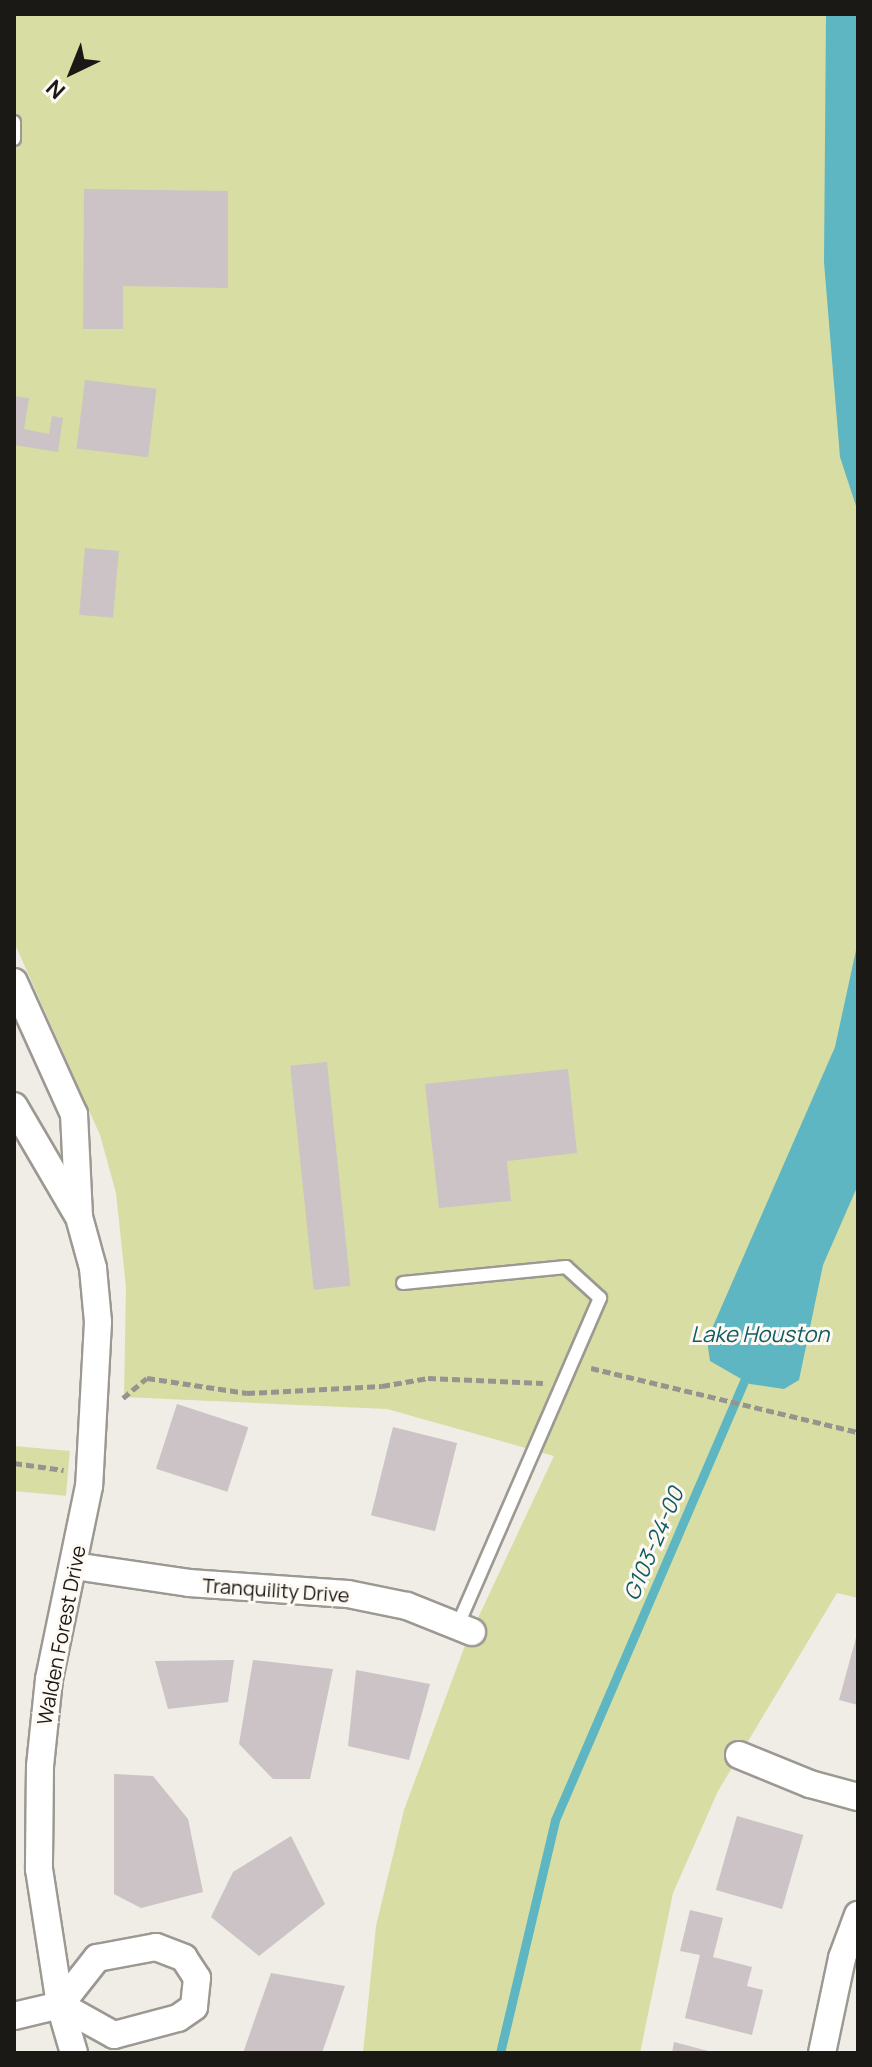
<!DOCTYPE html>
<html>
<head>
<meta charset="utf-8">
<style>
  body { margin:0 }
  #map { position:relative; width:872px; height:2067px; overflow:hidden; background:#f0ece6; font-family:Manrope,sans-serif }
  div>[style] { position:absolute }
  [style*='--x'] { left:calc(var(--x)*1px); top:calc(var(--y)*1px); width:calc(var(--w)*1px); rotate:calc(var(--a)*1deg) }
  .green>* { inset:0; background:#d8dda3; transform-origin:0 0 }
  .water>* { inset:0; background:#5db6c1 }
  .stream>* { height:9px; margin:-4.5px; padding:0 4.5px; transform-origin:4.5px; border-radius:4.5px; background:#5db6c1 }
  .building>* { inset:0; background:#cbc3c6; transform-origin:0 0 }
  .path>* { height:5px; margin-top:-2.5px; transform-origin:0; background:repeating-linear-gradient(90deg,#96948f 0 8px,transparent 0 12px) }
  .roads { filter:drop-shadow(2px 0 #9c9892) drop-shadow(-2px 0 #9c9892) drop-shadow(0 2px #9c9892) drop-shadow(0 -2px #9c9892) }
  .lane>* { height:12px; margin:-6px; padding:0 6px; transform-origin:6px; border-radius:6px; background:#fff }
  .street>* { height:26px; margin:-13px; padding:0 13px; transform-origin:13px; border-radius:13px; background:#fff }
  span { translate:-50% -50%; white-space:nowrap; text-align:center; line-height:1.15; -webkit-text-stroke:6px #fef9f3; paint-order:stroke }
  .street-label { font-size:20px; color:#1a1916 }
  .water-label { font-size:22px; color:#0e5c64; font-style:italic }
  .frame { position:absolute; inset:0; border:16px solid #1a1916; pointer-events:none }
  .north { position:absolute; left:32px; top:32px; width:80px; height:80px; -webkit-text-stroke:6px #fef9f3; paint-order:stroke; rotate:223deg; font-size:22px; font-weight:700; line-height:32px; text-align:center; color:#1a1916 }
  .north::after { content:''; display:block; margin:auto; width:28px; height:36px; background:#1a1916; clip-path:polygon(50% 0,100% 100%,50% 72%,0 100%) }
</style>
</head>
<body>
<div id="map">
  <div class="green">
    <div style="clip-path:polygon(14px 14px,858px 14px,858px 1598px,837px 1593px,718px 1791px,673px 1893px,640px 2053px,363px 2053px,376px 1926px,404px 1810px,464px 1648px,554px 1456px,387px 1409px,124px 1397px,126px 1287px,116px 1193px,100px 1135px,14px 942px)"></div>
    <div style="left:14px;top:1446px;width:56px;height:45px;rotate:5deg"></div>
  </div>
  <div class="water">
    <div style="clip-path:polygon(826px 14px,858px 14px,858px 512px,840px 457px,824px 262px)"></div>
    <div style="clip-path:polygon(858px 941px,858px 1185px,823px 1265px,799px 1380px,784px 1389px,750px 1384px,710px 1361px,707px 1340px,835px 1047px)"></div>
  </div>
  <div class="stream">
    <div style="--x:500;--y:2053;--w:239;--a:-76.7"></div>
    <div style="--x:555;--y:1820;--w:489;--a:-66.7"></div>
  </div>
  <div class="building">
    <div style="clip-path:polygon(84px 189px,228px 191px,228px 288px,123px 286px,123px 329px,83px 329px)"></div>
    <div style="left:85px;top:380px;width:72px;height:69px;rotate:7deg"></div>
    <div style="clip-path:polygon(14px 396px,29px 398px,24px 429px,49px 434px,52px 416px,63px 418px,58px 452px,14px 445px)"></div>
    <div style="left:85px;top:548px;width:34px;height:67px;rotate:5deg"></div>
    <div style="left:327px;top:1062px;width:225px;height:37px;rotate:84deg"></div>
    <div style="clip-path:polygon(568px 1069px,577px 1153px,507px 1161px,511px 1201px,439px 1208px,425px 1084px)"></div>
    <div style="left:177px;top:1404px;width:75px;height:68px;rotate:18deg"></div>
    <div style="left:393px;top:1427px;width:66px;height:91px;rotate:14deg"></div>
    <div style="clip-path:polygon(857px 1634px,858px 1635px,858px 1705px,839px 1700px)"></div>
    <div style="clip-path:polygon(234px 1660px,228px 1702px,168px 1709px,155px 1661px)"></div>
    <div style="clip-path:polygon(253px 1660px,333px 1669px,310px 1779px,273px 1779px,239px 1744px)"></div>
    <div style="clip-path:polygon(356px 1670px,430px 1684px,409px 1760px,348px 1746px)"></div>
    <div style="clip-path:polygon(114px 1774px,153px 1776px,188px 1819px,203px 1892px,141px 1908px,114px 1894px)"></div>
    <div style="left:737px;top:1816px;width:69px;height:77px;rotate:16deg"></div>
    <div style="clip-path:polygon(291px 1836px,325px 1904px,259px 1956px,211px 1917px,233px 1872px)"></div>
    <div style="clip-path:polygon(690px 1910px,723px 1918px,713px 1957px,752px 1967px,747px 1986px,763px 1990px,752px 2035px,685px 2018px,700px 1955px,680px 1951px)"></div>
    <div style="clip-path:polygon(271px 1973px,345px 1986px,322px 2053px,243px 2053px)"></div>
    <div style="clip-path:polygon(674px 2042px,712px 2052px,711px 2053px,672px 2053px)"></div>
  </div>
  <div class="path">
    <div style="--x:591;--y:1368;--w:275;--a:13.5"></div>
    <div style="--x:123;--y:1398;--w:31;--a:-40"></div>
    <div style="--x:147;--y:1378;--w:101;--a:8.5"></div>
    <div style="--x:247;--y:1393;--w:135;--a:-3"></div>
    <div style="--x:382;--y:1386;--w:47;--a:-9.9"></div>
    <div style="--x:428;--y:1378;--w:115;--a:2.5"></div>
    <div style="--x:14;--y:1463;--w:50;--a:8"></div>
  </div>
  <div class="roads">
    <div class="lane">
      <div style="--x:14;--y:122;--w:17;--a:90"></div>
      <div style="--x:403;--y:1283;--w:164;--a:-5.6"></div>
      <div style="--x:566;--y:1267;--w:46;--a:42.4"></div>
      <div style="--x:600;--y:1298;--w:357;--a:113.5"></div>
    </div>
    <div class="street">
      <div style="--x:14;--y:982;--w:145;--a:65.6"></div>
      <div style="--x:74;--y:1114;--w:103;--a:87.2"></div>
      <div style="--x:79;--y:1217;--w:53;--a:74.6"></div>
      <div style="--x:93;--y:1268;--w:54;--a:84.7"></div>
      <div style="--x:98;--y:1322;--w:164;--a:93.1"></div>
      <div style="--x:89;--y:1486;--w:197;--a:101.7"></div>
      <div style="--x:49;--y:1679;--w:87;--a:95.9"></div>
      <div style="--x:40;--y:1766;--w:103;--a:90.6"></div>
      <div style="--x:39;--y:1869;--w:138;--a:81.2"></div>
      <div style="--x:60;--y:2005;--w:50;--a:73.7"></div>
      <div style="--x:14;--y:1106;--w:125;--a:59.7"></div>
      <div style="--x:74;--y:1566;--w:116;--a:8.4"></div>
      <div style="--x:189;--y:1583;--w:159;--a:4"></div>
      <div style="--x:348;--y:1594;--w:60;--a:11.5"></div>
      <div style="--x:407;--y:1606;--w:70;--a:21.8"></div>
      <div style="--x:739;--y:1755;--w:77;--a:22.2"></div>
      <div style="--x:810;--y:1784;--w:50;--a:15.2"></div>
      <div style="--x:156;--y:1947;--w:30;--a:21"></div>
      <div style="--x:184;--y:1958;--w:24;--a:57"></div>
      <div style="--x:197;--y:1978;--w:29;--a:96"></div>
      <div style="--x:194;--y:2007;--w:19;--a:145"></div>
      <div style="--x:178;--y:2018;--w:66;--a:165.1"></div>
      <div style="--x:114;--y:2035;--w:62;--a:-150.9"></div>
      <div style="--x:60;--y:2005;--w:60;--a:-51.8"></div>
      <div style="--x:97;--y:1958;--w:60;--a:-10.6"></div>
      <div style="--x:14;--y:2016;--w:47;--a:-13.4"></div>
      <div style="--x:822;--y:2053;--w:97;--a:-78.1"></div>
      <div style="--x:842;--y:1958;--w:46;--a:-69.6"></div>
    </div>
  </div>
  <div class="street-label">
    <span style="left:276px;top:1590px;rotate:4deg">Tranquility Drive</span>
    <span style="left:61px;top:1635px;rotate:-79deg">Walden Forest Drive</span>
  </div>
  <div class="water-label">
    <span style="left:760px;top:1335px">Lake Houston</span>
    <span style="left:654px;top:1544px;rotate:-67deg">G103-24-00</span>
  </div>
  <div class="frame"></div>
  <div class="north">N</div>
</div>
</body>
</html>
